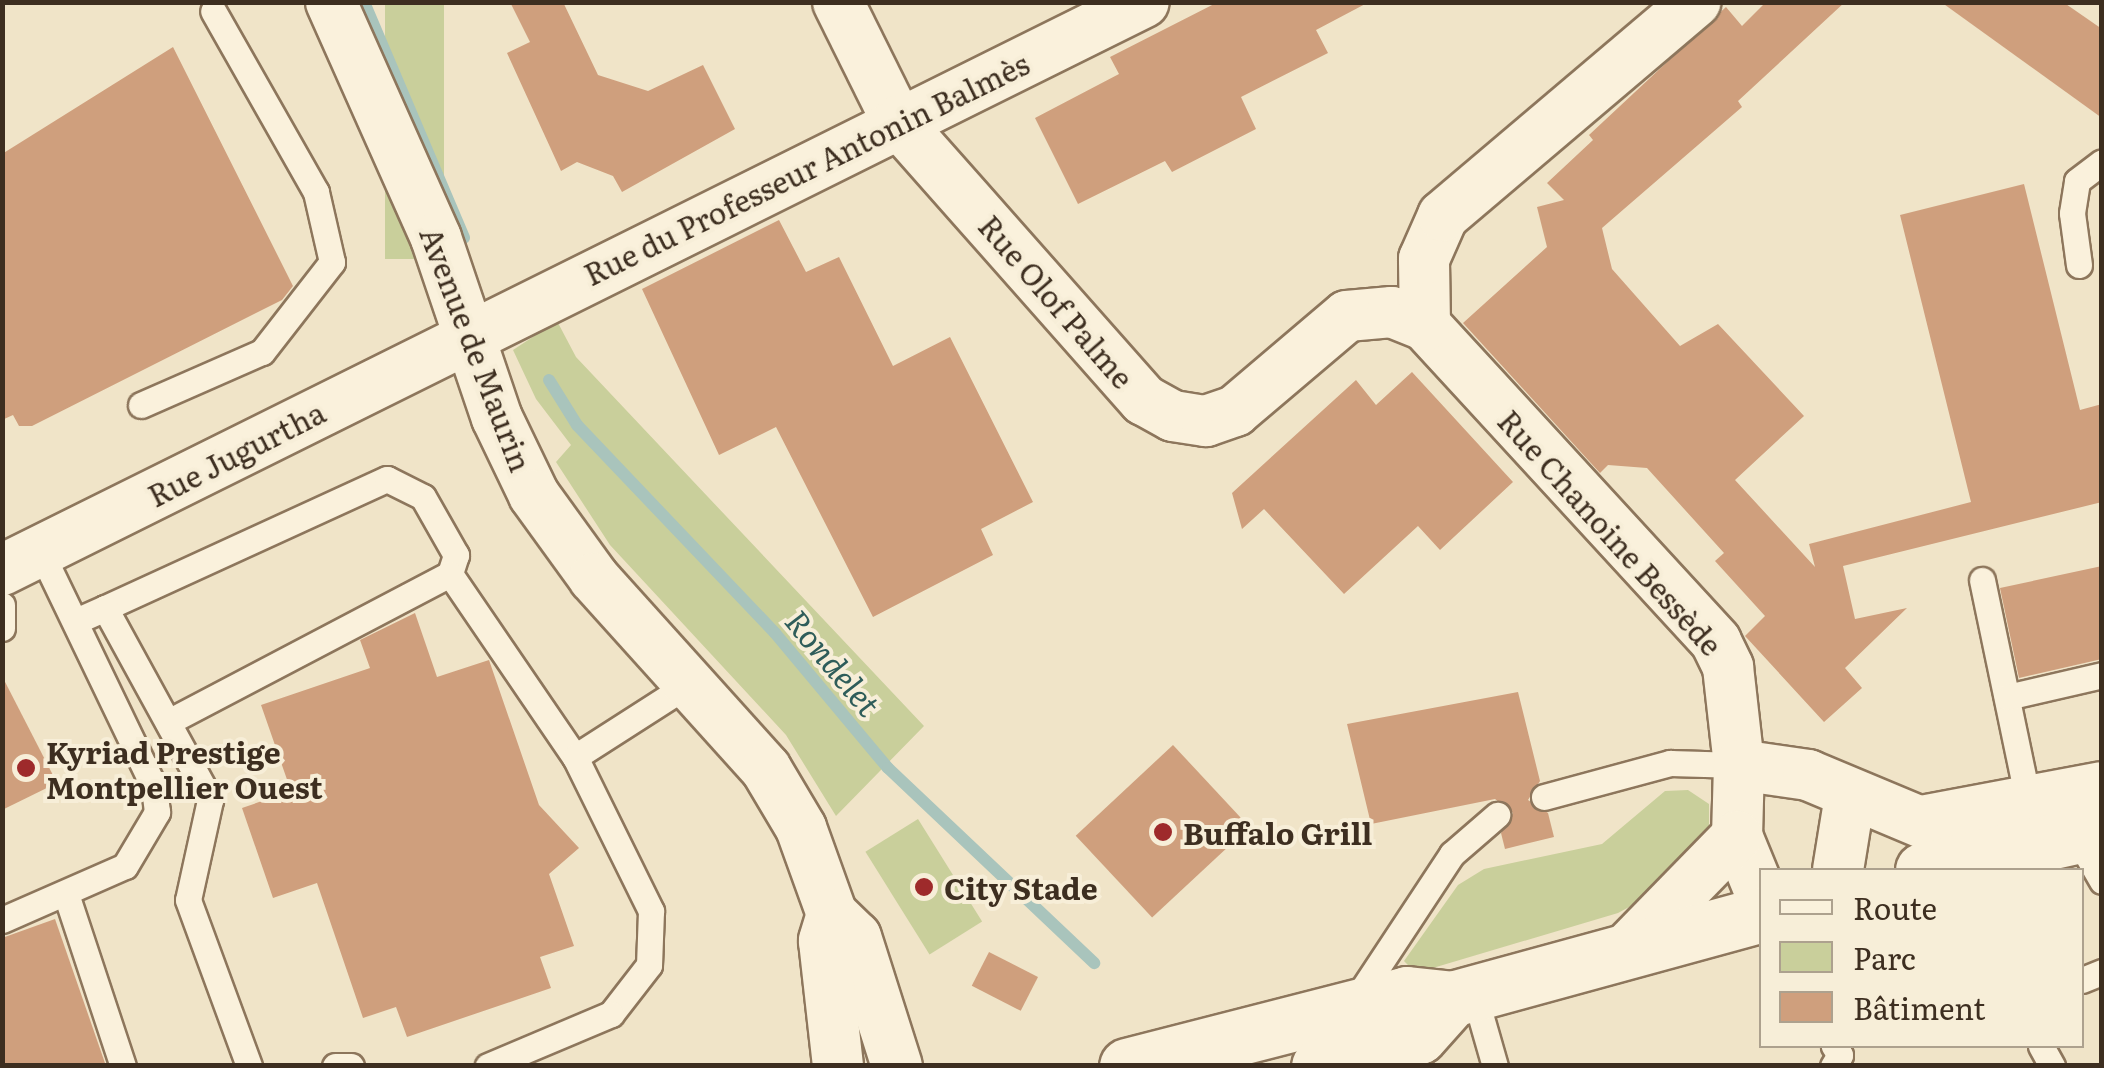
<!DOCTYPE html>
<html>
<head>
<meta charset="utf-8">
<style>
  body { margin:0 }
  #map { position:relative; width:2104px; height:1068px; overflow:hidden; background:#f0e4c8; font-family:Literata,serif }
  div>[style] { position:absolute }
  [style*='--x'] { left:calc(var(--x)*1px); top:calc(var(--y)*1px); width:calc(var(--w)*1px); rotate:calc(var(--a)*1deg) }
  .green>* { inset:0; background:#c9cf9b; transform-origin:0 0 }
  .stream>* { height:12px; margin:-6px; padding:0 6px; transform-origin:6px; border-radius:6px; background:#a9c4bc }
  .building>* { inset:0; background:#cf9f7d; transform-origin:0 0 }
  .roads { filter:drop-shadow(2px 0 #8d765c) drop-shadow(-2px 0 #8d765c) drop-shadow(0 2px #8d765c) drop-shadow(0 -2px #8d765c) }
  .service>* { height:25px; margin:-12.5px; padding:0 12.5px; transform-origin:12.5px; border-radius:12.5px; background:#faf1dc }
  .minor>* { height:50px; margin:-25px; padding:0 25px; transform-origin:25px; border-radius:25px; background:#faf1dc }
  .secondary>* { height:55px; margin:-27.5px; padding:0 27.5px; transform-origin:27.5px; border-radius:27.5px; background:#faf1dc }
  .dots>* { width:28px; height:28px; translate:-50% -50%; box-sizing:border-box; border:5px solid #f7eed8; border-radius:50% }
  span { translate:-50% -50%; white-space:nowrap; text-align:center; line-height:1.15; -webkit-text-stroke:8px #f7eed8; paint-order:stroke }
  .street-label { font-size:30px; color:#3d2e20 }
  .poi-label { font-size:30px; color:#3d2e20; font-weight:700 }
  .left { translate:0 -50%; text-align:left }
  .water-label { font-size:32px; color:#2f5d5a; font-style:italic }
  .frame { position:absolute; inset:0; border:5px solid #3d2e20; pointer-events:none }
  .legend { position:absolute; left:1759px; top:868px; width:325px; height:180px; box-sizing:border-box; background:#f7eed8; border:2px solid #ada18e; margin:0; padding:12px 18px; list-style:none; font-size:30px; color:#3d2e20 }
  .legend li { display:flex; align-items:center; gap:20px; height:50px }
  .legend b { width:50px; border:2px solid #ada18e }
</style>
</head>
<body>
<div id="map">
  <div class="green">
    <div style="left:385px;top:3px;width:59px;height:256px"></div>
    <div style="clip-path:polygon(557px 321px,576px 357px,924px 726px,836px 816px,786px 735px,610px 545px,556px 462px,571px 445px,536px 399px,513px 350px)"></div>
    <div style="clip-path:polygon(1688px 790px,1709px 804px,1709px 826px,1670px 885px,1618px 913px,1416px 973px,1404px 961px,1458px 885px,1484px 869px,1602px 844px,1665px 791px)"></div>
    <div style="left:918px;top:819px;width:121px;height:62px;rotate:58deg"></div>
  </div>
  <div class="stream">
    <div style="--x:364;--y:2;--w:256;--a:67"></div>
    <div style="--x:549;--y:380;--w:53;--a:58.1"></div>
    <div style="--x:577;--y:425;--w:287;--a:46.4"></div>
    <div style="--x:775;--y:633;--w:176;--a:50.1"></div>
    <div style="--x:888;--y:768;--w:284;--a:43.4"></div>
  </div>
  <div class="building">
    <div style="clip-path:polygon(510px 2px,563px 2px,598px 75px,648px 91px,703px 65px,735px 129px,622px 192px,613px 176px,577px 162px,561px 171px,507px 53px,530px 42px)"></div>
    <div style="clip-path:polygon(1218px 2px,1369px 2px,1316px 30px,1328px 53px,1241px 97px,1256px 129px,1172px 172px,1165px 161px,1078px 204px,1035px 118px,1119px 74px,1110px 57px)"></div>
    <div style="clip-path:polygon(1766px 2px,1845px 2px,1738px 101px,1742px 107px,1602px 228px,1612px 269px,1680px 346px,1718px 324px,1804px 416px,1735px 480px,1815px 567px,1809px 544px,1971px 502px,1900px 215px,2024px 184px,2080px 410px,2102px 404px,2102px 502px,1843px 566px,1855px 619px,1907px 608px,1845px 668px,1862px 688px,1824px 722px,1745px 636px,1765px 616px,1715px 561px,1724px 553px,1647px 468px,1608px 465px,1600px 473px,1463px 323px,1547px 247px,1537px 207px,1564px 200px,1547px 183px,1593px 140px,1589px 135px,1726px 7px,1742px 26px)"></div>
    <div style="clip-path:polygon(1941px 2px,2063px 2px,2102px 29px,2102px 118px)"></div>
    <div style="clip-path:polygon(173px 47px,293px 286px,282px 300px,32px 426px,19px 426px,13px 415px,2px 420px,2px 154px)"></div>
    <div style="clip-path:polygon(779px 220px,806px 272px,839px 257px,893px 366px,950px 337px,1033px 502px,981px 529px,993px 555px,873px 617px,776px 427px,719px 455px,642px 289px)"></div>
    <div style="clip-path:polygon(1412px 372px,1513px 482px,1440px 550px,1418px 526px,1344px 594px,1264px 509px,1242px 529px,1232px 493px,1356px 380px,1376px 405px)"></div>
    <div style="clip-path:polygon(2102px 566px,2102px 659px,2019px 678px,2000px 588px)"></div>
    <div style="clip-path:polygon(415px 613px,437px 677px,489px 660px,539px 805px,579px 848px,549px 874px,574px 946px,540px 957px,551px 988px,407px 1037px,396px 1007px,363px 1018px,317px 883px,273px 898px,242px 808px,291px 791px,261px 705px,370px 668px,360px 640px)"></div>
    <div style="clip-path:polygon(2px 676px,57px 783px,2px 810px)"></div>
    <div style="clip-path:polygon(1518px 692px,1540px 781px,1528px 800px,1548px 813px,1554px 837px,1505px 849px,1501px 833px,1513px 813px,1495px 799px,1371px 824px,1347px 724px)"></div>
    <div style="left:1173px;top:745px;width:112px;height:133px;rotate:47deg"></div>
    <div style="clip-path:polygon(55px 919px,106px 1066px,2px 1066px,2px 938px)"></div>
    <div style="left:989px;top:952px;width:55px;height:38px;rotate:27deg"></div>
  </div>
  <div class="roads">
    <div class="service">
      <div style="--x:2079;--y:265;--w:52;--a:-97.7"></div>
      <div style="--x:2072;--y:213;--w:32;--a:-81"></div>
      <div style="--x:2077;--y:181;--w:31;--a:-37"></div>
      <div style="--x:141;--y:405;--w:132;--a:-23.7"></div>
      <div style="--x:262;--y:352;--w:114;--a:-52.1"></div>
      <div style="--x:332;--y:262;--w:72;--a:-102.9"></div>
      <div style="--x:316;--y:192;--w:208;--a:-119.6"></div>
      <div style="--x:1982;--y:580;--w:229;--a:78.2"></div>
      <div style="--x:2;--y:605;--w:23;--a:90"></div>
      <div style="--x:105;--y:608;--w:310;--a:-24.6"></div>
      <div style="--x:387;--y:479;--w:40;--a:26.6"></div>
      <div style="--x:423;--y:497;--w:67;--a:60.4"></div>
      <div style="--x:456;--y:555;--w:20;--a:108"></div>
      <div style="--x:76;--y:621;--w:32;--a:-24"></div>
      <div style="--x:105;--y:608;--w:219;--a:61.3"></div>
      <div style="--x:210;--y:800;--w:102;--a:102.4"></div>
      <div style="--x:188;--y:900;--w:177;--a:69.8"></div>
      <div style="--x:2007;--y:697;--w:98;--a:-13"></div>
      <div style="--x:168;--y:722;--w:318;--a:-27.7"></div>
      <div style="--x:450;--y:574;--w:222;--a:55.7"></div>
      <div style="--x:575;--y:757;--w:172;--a:63.7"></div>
      <div style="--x:651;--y:911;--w:54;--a:92.1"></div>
      <div style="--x:649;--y:965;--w:62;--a:127.8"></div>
      <div style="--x:611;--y:1014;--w:134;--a:157.1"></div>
      <div style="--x:575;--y:757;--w:139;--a:-32.7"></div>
      <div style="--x:1544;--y:797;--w:131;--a:-15.1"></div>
      <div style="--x:1670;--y:763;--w:69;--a:1.7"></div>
      <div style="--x:2076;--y:836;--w:52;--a:60"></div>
      <div style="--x:67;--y:897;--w:178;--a:71.7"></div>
      <div style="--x:2;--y:920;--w:134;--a:-23.7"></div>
      <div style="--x:125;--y:866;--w:63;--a:-59.3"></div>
      <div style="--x:157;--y:812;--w:25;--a:-97"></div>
      <div style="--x:154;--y:787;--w:261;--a:-115.7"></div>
      <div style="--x:2082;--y:980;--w:22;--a:-22"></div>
      <div style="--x:1474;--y:993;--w:76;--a:74"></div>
      <div style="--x:1355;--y:1001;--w:176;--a:-56.6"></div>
      <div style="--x:1452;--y:854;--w:60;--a:-40.9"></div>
      <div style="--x:2041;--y:1046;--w:23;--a:61"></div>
      <div style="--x:335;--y:1066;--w:16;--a:0"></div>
      <div style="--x:1833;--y:1066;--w:13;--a:-58"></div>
      <div style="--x:1840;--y:1055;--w:11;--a:-124"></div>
    </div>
    <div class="minor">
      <div style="--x:331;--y:2;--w:258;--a:66"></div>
      <div style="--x:436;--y:238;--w:190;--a:71.3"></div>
      <div style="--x:497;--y:418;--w:85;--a:64.3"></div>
      <div style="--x:534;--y:495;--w:102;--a:54.1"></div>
      <div style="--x:594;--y:578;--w:257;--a:48"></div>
      <div style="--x:766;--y:769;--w:69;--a:59.3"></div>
      <div style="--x:801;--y:828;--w:91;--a:70.2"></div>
      <div style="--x:832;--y:914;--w:33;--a:44"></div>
      <div style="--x:856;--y:937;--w:135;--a:72.4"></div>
      <div style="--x:838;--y:2;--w:133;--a:63.6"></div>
      <div style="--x:897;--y:121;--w:373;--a:48.5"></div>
      <div style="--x:1144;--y:400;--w:33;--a:29"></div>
      <div style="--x:1173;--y:416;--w:33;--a:9"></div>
      <div style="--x:1206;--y:421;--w:31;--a:-19"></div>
      <div style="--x:1235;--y:411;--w:147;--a:-40.3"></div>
      <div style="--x:1347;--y:316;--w:45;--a:-5.1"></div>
      <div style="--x:1392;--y:312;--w:35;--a:22"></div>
      <div style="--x:1425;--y:325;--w:430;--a:47.4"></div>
      <div style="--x:1716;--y:642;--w:28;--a:64"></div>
      <div style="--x:1728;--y:667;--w:99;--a:83.6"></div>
      <div style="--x:1739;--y:765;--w:71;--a:91.6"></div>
      <div style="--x:1737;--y:836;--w:66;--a:67.7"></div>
      <div style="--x:1425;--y:325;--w:66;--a:-90.9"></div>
      <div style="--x:1424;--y:259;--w:47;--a:-66.2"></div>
      <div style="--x:1443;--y:216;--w:331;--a:-40.3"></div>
      <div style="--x:2;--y:570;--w:1275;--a:-26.44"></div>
      <div style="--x:1739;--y:765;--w:70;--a:8.2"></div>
      <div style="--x:1808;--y:775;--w:205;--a:22.7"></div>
      <div style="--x:1921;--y:821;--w:184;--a:-10.6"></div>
      <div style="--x:1838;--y:870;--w:75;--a:-80.8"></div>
      <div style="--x:832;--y:914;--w:28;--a:107"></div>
      <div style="--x:824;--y:941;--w:126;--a:83.6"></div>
      <div style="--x:1622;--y:954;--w:165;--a:-45.7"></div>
    </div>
    <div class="secondary">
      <div style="--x:1923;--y:870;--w:183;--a:-12.6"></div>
      <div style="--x:1127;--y:1066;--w:289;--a:-14.4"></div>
      <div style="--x:1407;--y:994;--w:45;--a:6.3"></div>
      <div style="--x:1452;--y:999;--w:321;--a:-15.3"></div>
      <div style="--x:1319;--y:1066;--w:104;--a:-16.7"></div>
      <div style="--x:1419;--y:1036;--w:50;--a:-48.3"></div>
    </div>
  </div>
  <div class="dots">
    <div style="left:26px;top:768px;background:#9e2a2b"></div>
    <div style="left:1163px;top:832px;background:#9e2a2b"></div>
    <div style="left:924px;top:887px;background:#9e2a2b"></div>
  </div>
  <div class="street-label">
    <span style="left:806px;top:168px;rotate:-26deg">Rue du Professeur Antonin Balmès</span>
    <span style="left:1057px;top:301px;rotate:49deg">Rue Olof Palme</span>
    <span style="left:477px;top:349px;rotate:69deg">Avenue de Maurin</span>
    <span style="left:236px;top:453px;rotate:-27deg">Rue Jugurtha</span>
    <span style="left:1611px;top:532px;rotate:48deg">Rue Chanoine Bessède</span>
  </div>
  <div class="poi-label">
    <span class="left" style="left:46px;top:768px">Kyriad Prestige<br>Montpellier Ouest</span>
    <span class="left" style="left:1183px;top:832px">Buffalo Grill</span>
    <span class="left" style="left:944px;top:887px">City Stade</span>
  </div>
  <div class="water-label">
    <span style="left:834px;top:662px;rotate:50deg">Rondelet</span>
  </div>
  <div class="frame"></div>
  <ul class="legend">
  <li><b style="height:12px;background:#faf1dc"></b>Route</li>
  <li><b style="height:28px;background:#c9cf9b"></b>Parc</li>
  <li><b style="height:28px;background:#cf9f7d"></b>Bâtiment</li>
  </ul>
</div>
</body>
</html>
